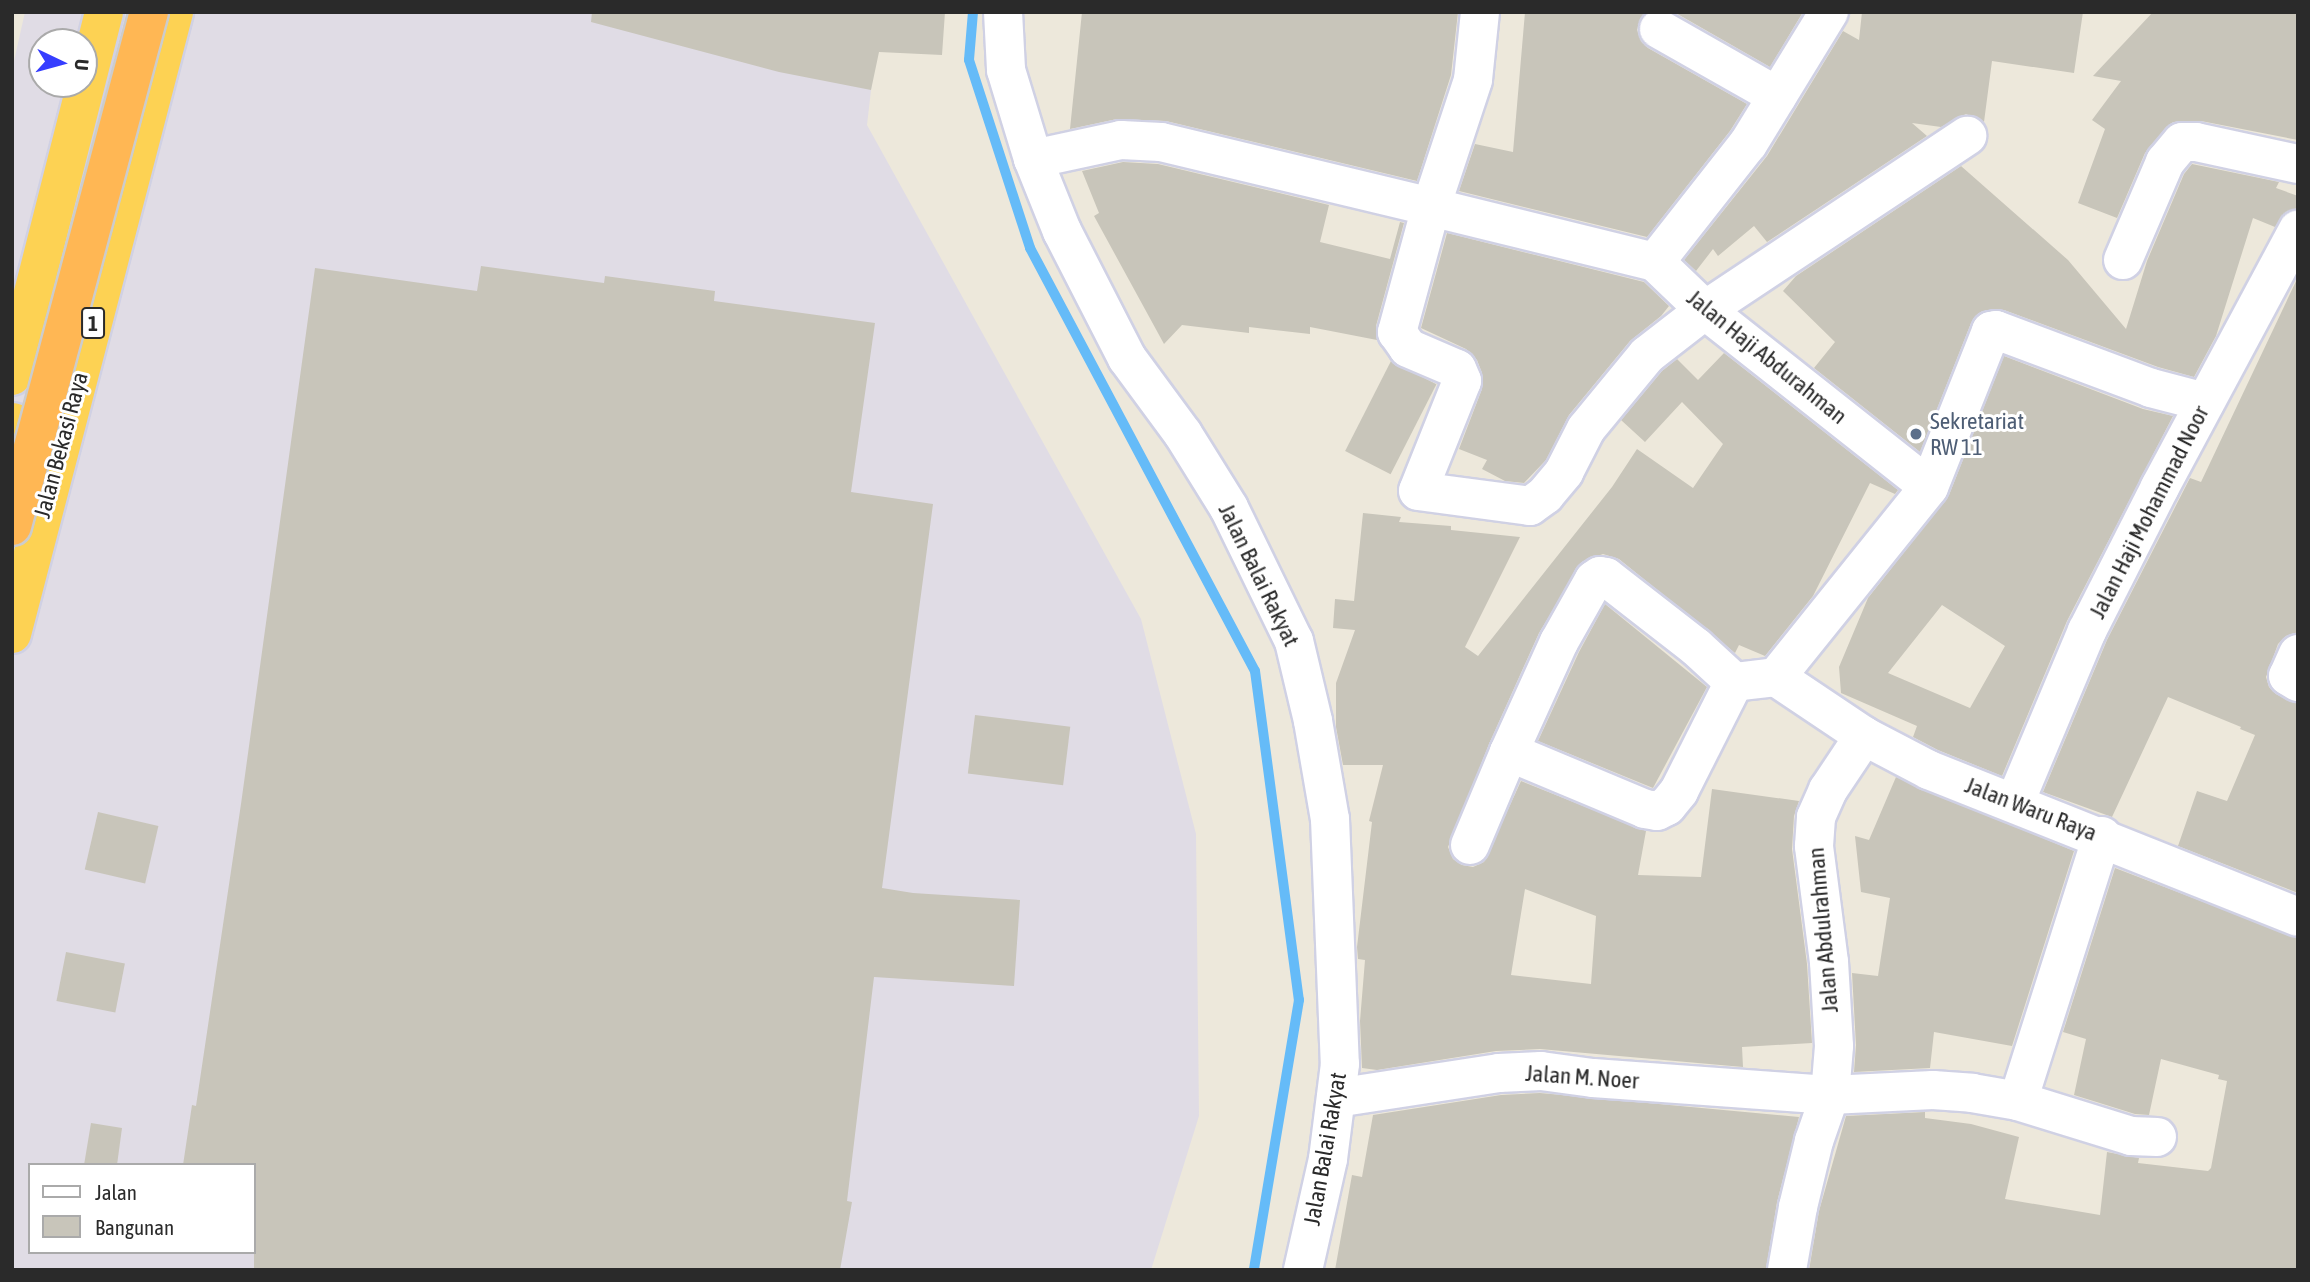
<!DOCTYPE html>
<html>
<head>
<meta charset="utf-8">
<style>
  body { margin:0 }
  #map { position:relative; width:2310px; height:1282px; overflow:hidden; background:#ede8db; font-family:"Asap Condensed",sans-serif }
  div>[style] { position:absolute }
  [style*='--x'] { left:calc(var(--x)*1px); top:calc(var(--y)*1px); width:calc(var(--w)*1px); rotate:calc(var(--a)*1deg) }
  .industrial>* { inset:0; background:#e0dce5 }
  .stream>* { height:10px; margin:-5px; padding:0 5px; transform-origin:5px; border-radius:5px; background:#65bbf8 }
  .building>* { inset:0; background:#c8c5ba; transform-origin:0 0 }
  .roads { filter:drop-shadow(2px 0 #d0d1e4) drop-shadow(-2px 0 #d0d1e4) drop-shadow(0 2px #d0d1e4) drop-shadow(0 -2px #d0d1e4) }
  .minor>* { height:38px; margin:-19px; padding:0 19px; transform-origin:19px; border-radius:19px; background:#fff }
  .tertiary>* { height:38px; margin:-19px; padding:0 19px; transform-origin:19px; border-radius:19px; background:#fff }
  .trunk>* { height:38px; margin:-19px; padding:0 19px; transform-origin:19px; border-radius:19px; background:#fdd253 }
  .bridges { filter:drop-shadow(2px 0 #ccc) drop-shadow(-2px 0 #ccc) drop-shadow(0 2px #ccc) drop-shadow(0 -2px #ccc) }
  .motorway-bridge>* { height:38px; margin:-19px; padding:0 19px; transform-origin:19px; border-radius:19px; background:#ffb754 }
  .dots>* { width:19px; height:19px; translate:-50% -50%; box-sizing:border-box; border:4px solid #fff; border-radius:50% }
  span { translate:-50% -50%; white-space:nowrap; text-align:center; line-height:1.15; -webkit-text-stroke:6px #fff; paint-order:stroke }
  .shield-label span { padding:2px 5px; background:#fff; border:2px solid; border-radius:5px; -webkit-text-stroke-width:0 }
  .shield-label { font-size:21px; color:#2a2a2a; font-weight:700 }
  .street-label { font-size:23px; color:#2a2a2a }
  .service-label { font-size:23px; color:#4e5e75 }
  .left { translate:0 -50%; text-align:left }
  .frame { position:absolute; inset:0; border:14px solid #2a2a2a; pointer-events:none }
  .legend { position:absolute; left:28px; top:1163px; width:228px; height:91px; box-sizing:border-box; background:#fff; border:2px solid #aaa; margin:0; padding:9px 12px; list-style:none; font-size:21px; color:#2a2a2a }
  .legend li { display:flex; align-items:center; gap:14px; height:35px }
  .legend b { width:35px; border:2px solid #aaa }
  .north { position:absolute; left:28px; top:28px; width:70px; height:70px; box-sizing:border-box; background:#fff; border:2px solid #aaa; border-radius:50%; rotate:95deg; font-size:19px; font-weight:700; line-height:28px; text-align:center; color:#2a2a2a }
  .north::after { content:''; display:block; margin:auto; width:24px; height:32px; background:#363eff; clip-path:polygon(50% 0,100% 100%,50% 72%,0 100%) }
</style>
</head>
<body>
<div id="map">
  <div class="industrial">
    <div style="clip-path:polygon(evenodd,25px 12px,880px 12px,867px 125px,1141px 619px,1196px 834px,1199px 1116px,1151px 1270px,12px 1270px,12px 70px,25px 12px,42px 42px,84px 42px,84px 84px,42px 84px,42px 42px,25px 12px,30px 1165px,254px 1165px,254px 1252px,30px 1252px,30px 1165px)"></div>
  </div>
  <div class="stream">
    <div style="--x:973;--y:12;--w:48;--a:94.8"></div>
    <div style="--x:969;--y:60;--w:198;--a:72"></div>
    <div style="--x:1030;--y:248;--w:479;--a:62"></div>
    <div style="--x:1255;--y:671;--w:332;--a:82.4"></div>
    <div style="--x:1299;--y:1000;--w:274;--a:99.5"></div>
  </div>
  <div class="building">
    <div style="clip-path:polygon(592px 12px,945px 12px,942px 55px,879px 52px,871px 90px,779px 72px,591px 22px)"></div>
    <div style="clip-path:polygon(1082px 12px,1458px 12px,1451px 75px,1417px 181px,1166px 121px,1117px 119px,1070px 129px)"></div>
    <div style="clip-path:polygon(1525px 12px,1646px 12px,1640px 19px,1637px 30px,1641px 41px,1648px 48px,1747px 104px,1730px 131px,1647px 237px,1459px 191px,1475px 144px,1513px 152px)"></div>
    <div style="clip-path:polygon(1674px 12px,1803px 12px,1770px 67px)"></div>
    <div style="clip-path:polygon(1862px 12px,2083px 12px,2074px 73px,1992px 61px,1984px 122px,1966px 114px,1941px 127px,1912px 123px,1927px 136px,1767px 242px,1754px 226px,1718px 256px,1713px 249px,1696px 271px,1684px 260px,1767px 156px,1843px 31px,1859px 40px)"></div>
    <div style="clip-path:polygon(2153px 12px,2298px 12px,2298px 140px,2201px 121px,2173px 122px,2145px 153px,2117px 218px,2078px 203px,2105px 129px,2092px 120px,2121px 81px,2093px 76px)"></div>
    <div style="clip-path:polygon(1123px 162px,1158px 164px,1329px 205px,1320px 242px,1390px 259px,1400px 222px,1404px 223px,1376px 326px,1377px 340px,1310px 327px,1310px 334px,1249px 327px,1249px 333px,1182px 325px,1164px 344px,1094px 216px,1099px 213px,1082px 171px)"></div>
    <div style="clip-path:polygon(2192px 164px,2279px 182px,2276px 188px,2298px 196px,2298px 208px,2286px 212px,2275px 227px,2253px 218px,2216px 336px,2194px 377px,2158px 367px,2004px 310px,1987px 310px,1978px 314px,1971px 323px,1920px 452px,1814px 368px,1835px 342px,1783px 291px,1796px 276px,1961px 166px,2068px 260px,2126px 329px,2147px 261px,2184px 174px)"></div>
    <div style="clip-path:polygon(1447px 233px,1644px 282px,1669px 306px,1661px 316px,1630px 341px,1569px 415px,1546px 460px,1524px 483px,1505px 481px,1482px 469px,1487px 460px,1459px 449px,1482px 389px,1482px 373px,1477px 360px,1466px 349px,1421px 328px)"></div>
    <div style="clip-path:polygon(481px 266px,604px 283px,605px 276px,715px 291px,714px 301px,875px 323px,851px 492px,933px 504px,882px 888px,913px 893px,1020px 900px,1014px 986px,874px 977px,847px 1201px,852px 1202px,840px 1270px,254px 1270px,254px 1165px,183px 1165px,192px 1105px,196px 1106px,241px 804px,315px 268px,477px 291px)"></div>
    <div style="clip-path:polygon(2298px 277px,2298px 632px,2286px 636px,2278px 644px,2266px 677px,2269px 687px,2276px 694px,2298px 704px,2298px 893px,2178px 846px,2197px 791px,2227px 801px,2255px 735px,2240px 729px,2241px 727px,2168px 697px,2112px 817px,2043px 792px,2107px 640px,2190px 478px,2201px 482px)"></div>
    <div style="clip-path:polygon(evenodd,1724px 353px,1898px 490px,1895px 494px,1870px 483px,1813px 596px,1765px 656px,1739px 645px,1735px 653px,1619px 559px,1603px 554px,1582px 562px,1539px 633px,1489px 744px,1448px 847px,1453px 859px,1462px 865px,1473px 867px,1484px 862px,1521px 781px,1646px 831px,1638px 875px,1701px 877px,1712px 789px,1799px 801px,1794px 816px,1792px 849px,1807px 964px,1812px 1043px,1742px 1047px,1743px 1067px,1540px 1049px,1496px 1051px,1377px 1070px,1362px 1068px,1360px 1021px,1365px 960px,1358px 959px,1357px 947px,1372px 822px,1369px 821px,1383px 765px,1343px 765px,1336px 727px,1336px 683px,1355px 630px,1333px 628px,1335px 599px,1354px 601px,1363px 513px,1401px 517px,1399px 522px,1451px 526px,1451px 530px,1520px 537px,1465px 647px,1478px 656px,1612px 487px,1637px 449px,1693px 488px,1723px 444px,1682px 402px,1645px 442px,1621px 420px,1662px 371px,1677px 359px,1698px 380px,1724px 353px,1525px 889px,1596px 916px,1591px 984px,1511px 975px,1525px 889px)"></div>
    <div style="clip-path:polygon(evenodd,2004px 356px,2143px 409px,2173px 416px,2067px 621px,2002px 776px,1938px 750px,1913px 737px,1917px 726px,1841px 693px,1839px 667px,1868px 598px,1949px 495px,2004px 356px,1942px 605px,2005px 646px,1970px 708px,1888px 673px,1942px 605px)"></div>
    <div style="left:1391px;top:361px;width:51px;height:101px;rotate:27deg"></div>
    <div style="clip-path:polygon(1605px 604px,1707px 687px,1653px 788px,1538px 741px,1579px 652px)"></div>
    <div style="left:975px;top:715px;width:96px;height:59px;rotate:7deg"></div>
    <div style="clip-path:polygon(1896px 777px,2074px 851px,2012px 1046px,1934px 1032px,1930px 1068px,1854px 1072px,1856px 1045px,1852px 973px,1878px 976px,1890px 898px,1861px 892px,1855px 836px,1869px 840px)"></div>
    <div style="left:98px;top:812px;width:62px;height:59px;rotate:13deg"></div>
    <div style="clip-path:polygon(2115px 868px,2298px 938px,2298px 1270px,1809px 1270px,1819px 1211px,1846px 1116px,1925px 1112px,1925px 1118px,1971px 1124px,2019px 1137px,2005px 1199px,2100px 1215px,2107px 1152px,2139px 1158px,2138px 1163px,2208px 1171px,2211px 1168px,2227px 1081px,2218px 1079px,2219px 1075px,2161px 1059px,2149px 1115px,2135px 1114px,2074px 1095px,2086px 1039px,2063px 1032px)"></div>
    <div style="left:66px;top:952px;width:60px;height:50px;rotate:11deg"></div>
    <div style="clip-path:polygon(1540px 1093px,1799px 1117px,1777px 1202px,1766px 1270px,1335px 1270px,1352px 1175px,1362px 1177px,1373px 1115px,1501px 1095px)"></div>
    <div style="clip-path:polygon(91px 1123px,122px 1128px,117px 1165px,84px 1165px)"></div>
  </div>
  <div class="roads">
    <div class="minor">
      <div style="--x:1480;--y:12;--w:68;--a:95.9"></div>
      <div style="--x:1473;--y:80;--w:134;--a:108.3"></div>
      <div style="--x:1431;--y:207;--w:231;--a:13.8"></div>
      <div style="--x:1659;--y:29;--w:136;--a:29.6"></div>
      <div style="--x:1033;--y:159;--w:90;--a:-12.2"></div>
      <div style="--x:1121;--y:140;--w:40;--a:2.9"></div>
      <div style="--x:1161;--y:142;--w:278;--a:13.5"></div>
      <div style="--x:1431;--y:207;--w:130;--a:105.2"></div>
      <div style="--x:1397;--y:332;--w:19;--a:55"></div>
      <div style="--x:1408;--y:348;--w:53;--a:23.2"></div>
      <div style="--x:1457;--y:369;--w:13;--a:67"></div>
      <div style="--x:1462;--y:381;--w:118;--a:111.8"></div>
      <div style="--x:1418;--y:491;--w:113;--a:7.6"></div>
      <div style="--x:1530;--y:506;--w:19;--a:-36"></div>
      <div style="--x:1545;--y:495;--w:30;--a:-50"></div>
      <div style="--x:1564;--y:472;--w:48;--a:-62.9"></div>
      <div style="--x:1586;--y:429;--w:96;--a:-50.5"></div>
      <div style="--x:1647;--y:355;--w:73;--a:-37.8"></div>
      <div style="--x:1705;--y:310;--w:315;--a:-33.6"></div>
      <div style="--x:2123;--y:260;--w:107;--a:-66.8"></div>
      <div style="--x:2165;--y:162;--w:26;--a:-50"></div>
      <div style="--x:2182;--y:142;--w:14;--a:0"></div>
      <div style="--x:2196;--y:142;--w:104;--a:12.2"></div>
      <div style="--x:1655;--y:262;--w:69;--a:43.8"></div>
      <div style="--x:1705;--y:310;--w:285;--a:38.3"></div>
      <div style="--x:1929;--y:487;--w:244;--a:128.8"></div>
      <div style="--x:1655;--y:262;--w:150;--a:-51.8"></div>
      <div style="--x:1748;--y:144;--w:155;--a:-58.5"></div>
      <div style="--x:1929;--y:487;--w:168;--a:-68.3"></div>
      <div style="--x:1991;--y:331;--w:5;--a:-11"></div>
      <div style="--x:1996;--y:330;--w:165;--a:20.5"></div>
      <div style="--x:2151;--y:388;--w:56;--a:14.5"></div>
      <div style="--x:2298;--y:654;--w:24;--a:114"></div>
      <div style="--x:2288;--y:676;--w:12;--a:31"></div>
      <div style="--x:1776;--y:677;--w:106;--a:33.8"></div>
      <div style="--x:1864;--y:736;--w:73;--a:27.6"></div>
      <div style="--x:1929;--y:770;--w:397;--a:21.7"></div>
      <div style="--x:1509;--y:752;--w:121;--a:-65.6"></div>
      <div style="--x:1559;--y:642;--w:71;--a:-60.6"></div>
      <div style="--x:1594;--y:580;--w:7;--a:-34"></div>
      <div style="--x:1600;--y:576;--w:6;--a:9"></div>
      <div style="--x:1606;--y:577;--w:114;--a:37.9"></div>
      <div style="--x:1696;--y:647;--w:52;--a:42.6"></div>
      <div style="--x:1734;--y:682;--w:42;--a:-6.8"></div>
      <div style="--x:2015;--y:802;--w:186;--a:-67.2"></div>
      <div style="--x:2087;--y:631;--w:161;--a:-63.1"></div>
      <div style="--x:2160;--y:487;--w:292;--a:-61.8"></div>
      <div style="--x:1470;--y:845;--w:101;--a:-67.2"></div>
      <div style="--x:1509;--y:752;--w:147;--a:22.7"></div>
      <div style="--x:1645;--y:809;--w:12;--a:9"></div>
      <div style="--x:1657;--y:811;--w:11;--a:-27"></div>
      <div style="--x:1667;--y:806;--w:19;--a:-51"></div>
      <div style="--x:1679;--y:791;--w:122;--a:-63.2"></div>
      <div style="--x:1336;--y:1098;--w:165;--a:-8.7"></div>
      <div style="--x:1499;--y:1073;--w:42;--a:-2.7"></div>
      <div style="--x:1541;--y:1071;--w:52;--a:7.7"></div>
      <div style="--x:1593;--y:1078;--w:238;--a:4.1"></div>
      <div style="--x:1830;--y:1095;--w:103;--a:-2.8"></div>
      <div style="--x:1933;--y:1090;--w:39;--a:4"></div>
      <div style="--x:1972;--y:1093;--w:47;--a:9.9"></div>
      <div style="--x:2018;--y:1101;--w:118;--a:17.2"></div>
      <div style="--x:2131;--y:1136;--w:26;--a:2"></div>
      <div style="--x:2018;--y:1101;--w:278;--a:-72.4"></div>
      <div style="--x:1787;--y:1270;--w:64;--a:-80.1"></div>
      <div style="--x:1798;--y:1207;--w:68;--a:-76.4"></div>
      <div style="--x:1814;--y:1141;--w:49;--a:-70.8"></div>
      <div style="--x:1830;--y:1095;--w:49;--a:-85.3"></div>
      <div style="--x:1834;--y:1046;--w:84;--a:-93.4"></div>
      <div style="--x:1829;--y:962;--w:117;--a:-97.4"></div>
      <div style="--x:1814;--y:846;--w:29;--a:-86"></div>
      <div style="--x:1816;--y:817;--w:30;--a:-66"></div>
      <div style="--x:1828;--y:790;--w:65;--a:-56.3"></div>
    </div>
    <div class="tertiary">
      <div style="--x:1003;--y:12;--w:58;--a:87"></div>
      <div style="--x:1006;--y:70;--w:93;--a:73.1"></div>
      <div style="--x:1033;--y:159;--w:78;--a:68.1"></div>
      <div style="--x:1062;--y:231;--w:143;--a:62.9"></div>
      <div style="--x:1127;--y:358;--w:94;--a:53.6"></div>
      <div style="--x:1183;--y:434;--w:87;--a:58.1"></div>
      <div style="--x:1229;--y:508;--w:148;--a:64"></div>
      <div style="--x:1294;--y:641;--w:82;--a:76.6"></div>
      <div style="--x:1313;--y:721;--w:99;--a:80.2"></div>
      <div style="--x:1330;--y:819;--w:245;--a:87.7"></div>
      <div style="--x:1340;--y:1064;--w:96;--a:97.2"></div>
      <div style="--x:1328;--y:1159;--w:114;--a:102.7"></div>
    </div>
    <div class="trunk">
      <div style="--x:12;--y:376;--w:375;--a:-75.8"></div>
      <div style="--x:12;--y:422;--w:53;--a:17.4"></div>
      <div style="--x:12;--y:634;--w:643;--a:-75.4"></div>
    </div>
  </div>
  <div class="bridges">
    <div class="motorway-bridge">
      <div style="--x:12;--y:526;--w:532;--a:-75.08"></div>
    </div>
  </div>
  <div class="dots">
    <div style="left:1916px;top:434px;background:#5c6f8a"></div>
  </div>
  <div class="shield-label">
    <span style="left:93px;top:323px">1</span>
  </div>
  <div class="street-label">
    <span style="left:1767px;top:357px;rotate:39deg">Jalan Haji Abdurahman</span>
    <span style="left:61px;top:445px;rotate:-75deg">Jalan Bekasi Raya</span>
    <span style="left:2149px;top:512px;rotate:-63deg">Jalan Haji Mohammad Noor</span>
    <span style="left:1259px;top:575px;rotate:64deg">Jalan Balai Rakyat</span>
    <span style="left:2031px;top:809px;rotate:21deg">Jalan Waru Raya</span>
    <span style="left:1823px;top:930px;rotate:-95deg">Jalan Abdulrahman</span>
    <span style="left:1582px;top:1077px;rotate:4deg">Jalan M. Noer</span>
    <span style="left:1325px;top:1149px;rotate:-80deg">Jalan Balai Rakyat</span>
  </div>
  <div class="service-label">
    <span class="left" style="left:1930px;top:434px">Sekretariat<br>RW 11</span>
  </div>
  <div class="frame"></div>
  <ul class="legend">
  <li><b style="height:9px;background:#fff"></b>Jalan</li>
  <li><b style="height:19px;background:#c8c5ba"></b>Bangunan</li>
  </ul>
  <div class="north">U</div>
</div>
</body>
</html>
